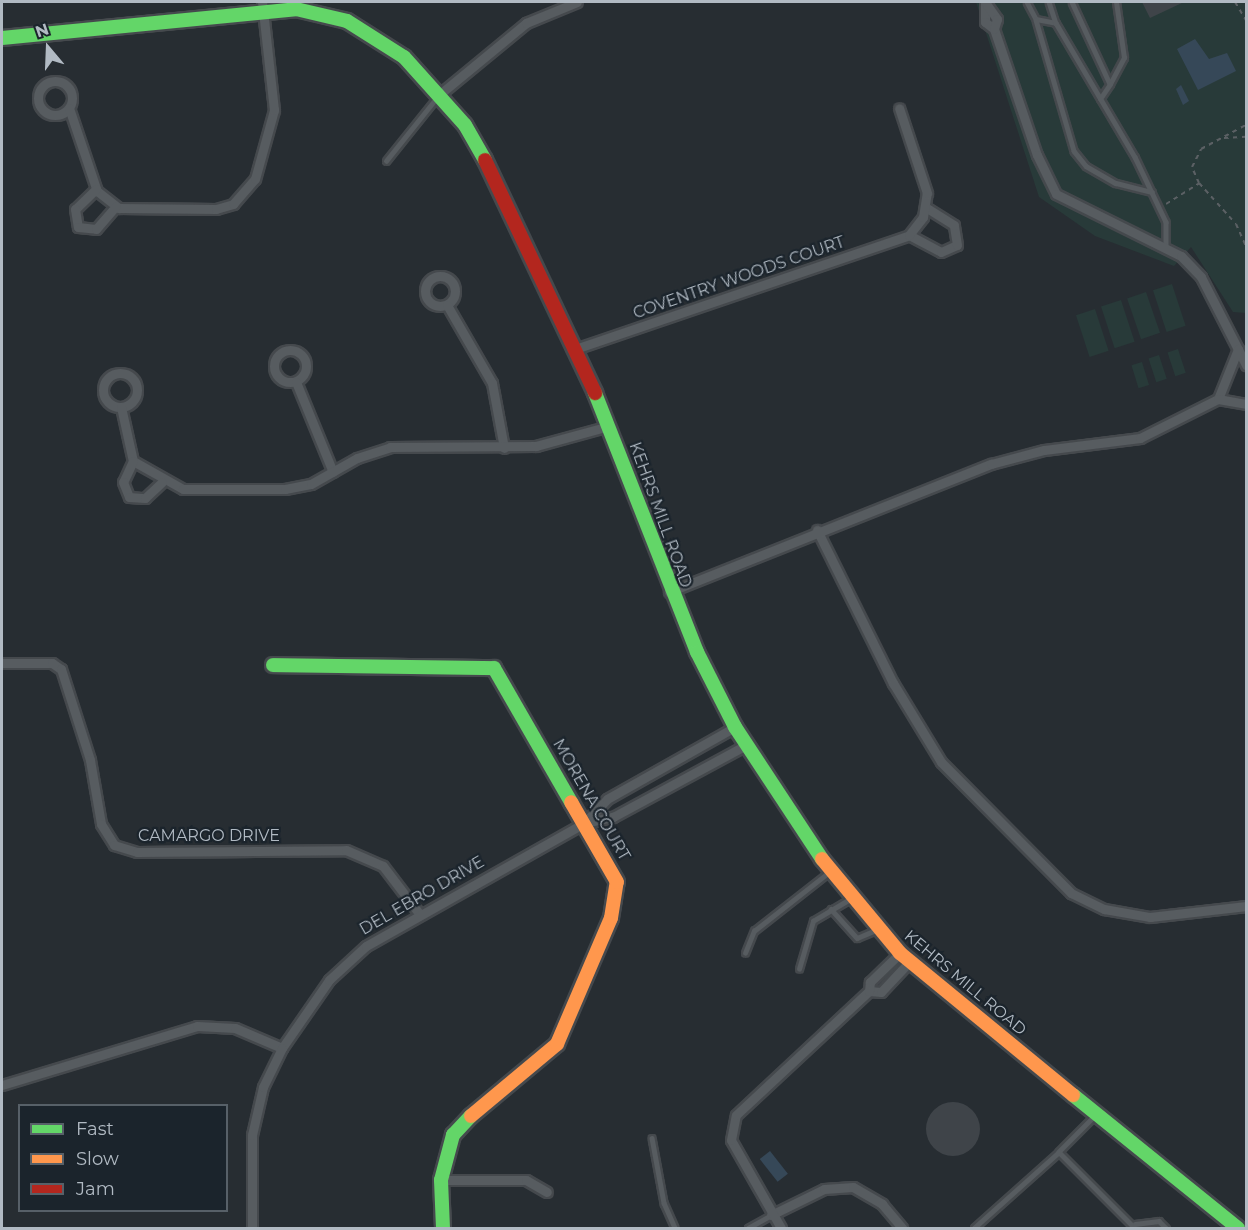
<!DOCTYPE html>
<html>
<head>
<meta charset="utf-8">
<style>
  body { margin:0 }
  #map { position:relative; width:1248px; height:1230px; overflow:hidden; background:#272d32; font-family:Montserrat,sans-serif }
  div>[style] { position:absolute }
  [style*='--x'] { left:calc(var(--x)*1px); top:calc(var(--y)*1px); width:calc(var(--w)*1px); rotate:calc(var(--a)*1deg) }
  .green>* { inset:0; background:#283a39; transform-origin:0 0 }
  .water>* { inset:0; background:#364858; transform-origin:0 0 }
  .building>* { inset:0; background:#3f4449 }
  .round { border-radius:50% }
  .path>* { height:2px; margin-top:-1px; transform-origin:0; background:repeating-linear-gradient(90deg,#5b6064 0 4.5px,transparent 0 9px) }
  .roads { filter:drop-shadow(2px 0 #45494d) drop-shadow(-2px 0 #45494d) drop-shadow(0 2px #45494d) drop-shadow(0 -2px #45494d) }
  .lane>* { height:4.5px; margin:-2.25px; padding:0 2.25px; transform-origin:2.25px; border-radius:2.25px; background:#575c60 }
  .street>* { height:9px; margin:-4.5px; padding:0 4.5px; transform-origin:4.5px; border-radius:4.5px; background:#575c60 }
  .street>.ring { margin:-4.5px; padding:0; box-sizing:content-box; background:none; border:9px solid #575c60; border-radius:50% }
  .fast>* { height:14px; margin:-7px; padding:0 7px; transform-origin:7px; border-radius:7px; background:#63d668 }
  .slow>* { height:14px; margin:-7px; padding:0 7px; transform-origin:7px; border-radius:7px; background:#ff974d }
  .jam>* { height:14px; margin:-7px; padding:0 7px; transform-origin:7px; border-radius:7px; background:#b3261e }
  span { translate:-50% -50%; white-space:nowrap; text-align:center; line-height:1.15; -webkit-text-stroke:4.5px #1b242c; paint-order:stroke }
  .street-label { font-size:16px; color:#b1bac3 }
  .frame { position:absolute; inset:0; border:3px solid #b1bac3; pointer-events:none }
  .legend { position:absolute; left:18px; top:1104px; width:210px; height:108px; box-sizing:border-box; background:#1b242c; border:2px solid #576068; margin:0; padding:8px 10px; list-style:none; font-size:18px; color:#b1bac3 }
  .legend li { display:flex; align-items:center; gap:12px; height:30px }
  .legend b { width:30px; border:2px solid #576068 }
  .north { position:absolute; left:18px; top:18px; width:60px; height:60px; -webkit-text-stroke:4px #1b242c; paint-order:stroke; rotate:341deg; font-size:16px; font-weight:700; line-height:24px; text-align:center; color:#b1bac3 }
  .north::after { content:''; display:block; margin:auto; width:21px; height:27px; background:#b1bac3; clip-path:polygon(50% 0,100% 100%,50% 72%,0 100%) }
</style>
</head>
<body>
<div id="map">
  <div class="green">
    <div style="clip-path:polygon(976px 2px,1246px 2px,1246px 313px,1233px 312px,1191px 247px,1174px 266px,1095px 236px,1039px 197px)"></div>
    <div style="left:1172px;top:284px;width:44px;height:20px;rotate:72deg"></div>
    <div style="left:1146px;top:292px;width:43px;height:20px;rotate:71deg"></div>
    <div style="left:1121px;top:300px;width:44px;height:21px;rotate:72deg"></div>
    <div style="left:1095px;top:309px;width:44px;height:20px;rotate:72deg"></div>
    <div style="left:1178px;top:349px;width:25px;height:11px;rotate:72deg"></div>
    <div style="left:1159px;top:355px;width:25px;height:11px;rotate:72deg"></div>
    <div style="left:1142px;top:362px;width:24px;height:11px;rotate:73deg"></div>
  </div>
  <div class="water">
    <div style="clip-path:polygon(1195px 39px,1209px 59px,1227px 53px,1236px 71px,1198px 90px,1177px 49px)"></div>
    <div style="clip-path:polygon(1181px 85px,1189px 101px,1183px 105px,1176px 89px)"></div>
    <div style="left:770px;top:1151px;width:29px;height:13px;rotate:52deg"></div>
  </div>
  <div class="building">
    <div style="clip-path:polygon(1142px 2px,1184px 2px,1150px 18px)"></div>
    <div class="round" style="left:926px;top:1102px;width:54px;height:54px"></div>
  </div>
  <div class="path">
    <div style="--x:1235;--y:2;--w:21;--a:59"></div>
    <div style="--x:1224;--y:138;--w:22;--a:-3"></div>
    <div style="--x:1199;--y:183;--w:55;--a:47.9"></div>
    <div style="--x:1236;--y:224;--w:24;--a:66"></div>
    <div style="--x:1166;--y:204;--w:39;--a:-32"></div>
    <div style="--x:1199;--y:183;--w:17;--a:-114"></div>
    <div style="--x:1192;--y:167;--w:20;--a:-63"></div>
    <div style="--x:1201;--y:149;--w:51;--a:-28.1"></div>
  </div>
  <div class="roads">
    <div class="lane">
      <div style="--x:1027;--y:2;--w:19;--a:62"></div>
      <div style="--x:1036;--y:19;--w:20;--a:11"></div>
      <div style="--x:1056;--y:23;--w:156;--a:59.5"></div>
      <div style="--x:1135;--y:157;--w:72;--a:64.5"></div>
      <div style="--x:1166;--y:222;--w:25;--a:90"></div>
      <div style="--x:1049;--y:2;--w:22;--a:72"></div>
      <div style="--x:1072;--y:2;--w:90;--a:65.1"></div>
      <div style="--x:1110;--y:84;--w:30;--a:-62"></div>
      <div style="--x:1124;--y:58;--w:57;--a:-98.1"></div>
      <div style="--x:1036;--y:20;--w:136;--a:73.8"></div>
      <div style="--x:1074;--y:151;--w:19;--a:51"></div>
      <div style="--x:1086;--y:166;--w:34;--a:30"></div>
      <div style="--x:1116;--y:183;--w:37;--a:14"></div>
      <div style="--x:1100;--y:99;--w:18;--a:-56"></div>
      <div style="--x:386;--y:161;--w:83;--a:-51.3"></div>
      <div style="--x:831;--y:909;--w:39;--a:48"></div>
      <div style="--x:857;--y:938;--w:21;--a:-23"></div>
      <div style="--x:745;--y:953;--w:24;--a:-68"></div>
      <div style="--x:754;--y:931;--w:94;--a:-38.1"></div>
      <div style="--x:799;--y:969;--w:50;--a:-73.7"></div>
      <div style="--x:813;--y:921;--w:43;--a:-30.7"></div>
      <div style="--x:1095;--y:1116;--w:51;--a:135"></div>
      <div style="--x:1059;--y:1152;--w:107;--a:45"></div>
      <div style="--x:652;--y:1138;--w:66;--a:79.5"></div>
      <div style="--x:664;--y:1203;--w:27;--a:66"></div>
      <div style="--x:1135;--y:1224;--w:24;--a:-7"></div>
      <div style="--x:1159;--y:1221;--w:10;--a:45"></div>
      <div style="--x:748;--y:1228;--w:26;--a:-29"></div>
      <div style="--x:974;--y:1228;--w:114;--a:-41.8"></div>
    </div>
    <div class="street">
      <div style="--x:985;--y:2;--w:20;--a:90"></div>
      <div style="--x:985;--y:22;--w:11;--a:38"></div>
      <div style="--x:994;--y:29;--w:133;--a:71.2"></div>
      <div style="--x:1037;--y:155;--w:43;--a:64"></div>
      <div style="--x:1056;--y:194;--w:140;--a:26.4"></div>
      <div style="--x:1181;--y:256;--w:29;--a:46"></div>
      <div style="--x:1201;--y:277;--w:99;--a:62.9"></div>
      <div style="--x:985;--y:2;--w:21;--a:55"></div>
      <div style="--x:997;--y:19;--w:10;--a:107"></div>
      <div class="ring" style="left:38px;top:81px;width:25px;height:25px"></div>
      <div style="--x:440;--y:94;--w:112;--a:-39.5"></div>
      <div style="--x:526;--y:23;--w:55;--a:-22.4"></div>
      <div style="--x:69;--y:108;--w:88;--a:71.4"></div>
      <div style="--x:97;--y:191;--w:28;--a:38"></div>
      <div style="--x:119;--y:208;--w:97;--a:0.6"></div>
      <div style="--x:216;--y:209;--w:18;--a:-16"></div>
      <div style="--x:233;--y:204;--w:33;--a:-49"></div>
      <div style="--x:255;--y:179;--w:72;--a:-74.6"></div>
      <div style="--x:274;--y:110;--w:109;--a:-96.3"></div>
      <div style="--x:96;--y:189;--w:29;--a:136"></div>
      <div style="--x:75;--y:209;--w:18;--a:81"></div>
      <div style="--x:78;--y:227;--w:18;--a:6"></div>
      <div style="--x:96;--y:229;--w:30;--a:-49"></div>
      <div style="--x:909;--y:235;--w:36;--a:28"></div>
      <div style="--x:941;--y:252;--w:17;--a:-24"></div>
      <div style="--x:957;--y:245;--w:20;--a:-99"></div>
      <div style="--x:954;--y:225;--w:32;--a:-148"></div>
      <div class="ring" style="left:425px;top:276px;width:21px;height:21px"></div>
      <div style="--x:447;--y:305;--w:90;--a:60"></div>
      <div style="--x:492;--y:383;--w:66;--a:79.5"></div>
      <div style="--x:578;--y:348;--w:350;--a:-18.8"></div>
      <div style="--x:909;--y:235;--w:23;--a:-52"></div>
      <div style="--x:923;--y:217;--w:24;--a:-81"></div>
      <div style="--x:927;--y:193;--w:89;--a:-108.2"></div>
      <div class="ring" style="left:274px;top:350px;width:23px;height:23px"></div>
      <div class="ring" style="left:103px;top:373px;width:25px;height:25px"></div>
      <div style="--x:296;--y:382;--w:97;--a:67.7"></div>
      <div style="--x:1218;--y:399;--w:54;--a:-68.2"></div>
      <div style="--x:121;--y:407;--w:55;--a:77.5"></div>
      <div style="--x:133;--y:461;--w:57;--a:29.2"></div>
      <div style="--x:183;--y:489;--w:102;--a:0"></div>
      <div style="--x:285;--y:489;--w:26;--a:-11"></div>
      <div style="--x:311;--y:484;--w:53;--a:-29.5"></div>
      <div style="--x:357;--y:458;--w:35;--a:-18"></div>
      <div style="--x:390;--y:447;--w:146;--a:-0.4"></div>
      <div style="--x:536;--y:446;--w:76;--a:-15.3"></div>
      <div style="--x:133;--y:461;--w:23;--a:115"></div>
      <div style="--x:123;--y:482;--w:16;--a:68"></div>
      <div style="--x:129;--y:497;--w:16;--a:4"></div>
      <div style="--x:145;--y:498;--w:23;--a:-43"></div>
      <div style="--x:817;--y:530;--w:171;--a:63.6"></div>
      <div style="--x:893;--y:683;--w:92;--a:58.7"></div>
      <div style="--x:941;--y:762;--w:185;--a:45.2"></div>
      <div style="--x:1071;--y:893;--w:37;--a:26"></div>
      <div style="--x:1104;--y:909;--w:47;--a:9.9"></div>
      <div style="--x:1150;--y:917;--w:97;--a:-6.5"></div>
      <div style="--x:669;--y:592;--w:347;--a:-21.7"></div>
      <div style="--x:991;--y:464;--w:55;--a:-14.8"></div>
      <div style="--x:1044;--y:450;--w:97;--a:-7.1"></div>
      <div style="--x:1140;--y:438;--w:87;--a:-26.6"></div>
      <div style="--x:1218;--y:399;--w:28;--a:10"></div>
      <div style="--x:2;--y:663;--w:50;--a:0"></div>
      <div style="--x:52;--y:663;--w:11;--a:34"></div>
      <div style="--x:61;--y:669;--w:96;--a:72.3"></div>
      <div style="--x:90;--y:760;--w:65;--a:80.2"></div>
      <div style="--x:101;--y:824;--w:25;--a:58"></div>
      <div style="--x:114;--y:845;--w:24;--a:17"></div>
      <div style="--x:137;--y:852;--w:209;--a:-0.5"></div>
      <div style="--x:346;--y:850;--w:40;--a:23.4"></div>
      <div style="--x:383;--y:866;--w:58;--a:52.7"></div>
      <div style="--x:584;--y:823;--w:33;--a:-46"></div>
      <div style="--x:607;--y:799;--w:147;--a:-29.4"></div>
      <div style="--x:869;--y:991;--w:12;--a:5"></div>
      <div style="--x:881;--y:992;--w:42;--a:-46.9"></div>
      <div style="--x:2;--y:1085;--w:204;--a:-16.8"></div>
      <div style="--x:197;--y:1026;--w:38;--a:3"></div>
      <div style="--x:235;--y:1028;--w:51;--a:23.1"></div>
      <div style="--x:282;--y:1048;--w:83;--a:-55.3"></div>
      <div style="--x:329;--y:980;--w:50;--a:-42.6"></div>
      <div style="--x:366;--y:946;--w:250;--a:-29.4"></div>
      <div style="--x:584;--y:823;--w:30;--a:-12"></div>
      <div style="--x:613;--y:817;--w:151;--a:-28.4"></div>
      <div style="--x:441;--y:1180;--w:85;--a:0"></div>
      <div style="--x:526;--y:1180;--w:24;--a:30"></div>
      <div style="--x:771;--y:1215;--w:59;--a:-26.1"></div>
      <div style="--x:824;--y:1189;--w:29;--a:-4"></div>
      <div style="--x:853;--y:1187;--w:34;--a:30"></div>
      <div style="--x:882;--y:1204;--w:31;--a:50"></div>
      <div style="--x:252;--y:1228;--w:93;--a:-90"></div>
      <div style="--x:252;--y:1135;--w:49;--a:-77.1"></div>
      <div style="--x:263;--y:1087;--w:43;--a:-64"></div>
      <div style="--x:781;--y:1228;--w:101;--a:-119.6"></div>
      <div style="--x:731;--y:1140;--w:25;--a:-79"></div>
      <div style="--x:736;--y:1115;--w:182;--a:-43"></div>
      <div style="--x:869;--y:991;--w:9;--a:-84"></div>
      <div style="--x:870;--y:982;--w:42;--a:-44"></div>
    </div>
    <div class="fast">
      <div style="--x:2;--y:38;--w:295;--a:-5.6"></div>
      <div style="--x:296;--y:9;--w:52;--a:13.2"></div>
      <div style="--x:347;--y:21;--w:67;--a:32.3"></div>
      <div style="--x:404;--y:57;--w:91;--a:48.1"></div>
      <div style="--x:465;--y:125;--w:40;--a:60.3"></div>
      <div style="--x:595;--y:393;--w:278;--a:68.5"></div>
      <div style="--x:697;--y:652;--w:84;--a:63.1"></div>
      <div style="--x:735;--y:727;--w:158;--a:56.6"></div>
      <div style="--x:273;--y:665;--w:221;--a:0.8"></div>
      <div style="--x:494;--y:668;--w:155;--a:60.1"></div>
      <div style="--x:1073;--y:1095;--w:212;--a:38.9"></div>
      <div style="--x:443;--y:1228;--w:48;--a:-92.4"></div>
      <div style="--x:441;--y:1180;--w:47;--a:-75.1"></div>
      <div style="--x:453;--y:1135;--w:26;--a:-47"></div>
    </div>
    <div class="slow">
      <div style="--x:822;--y:859;--w:122;--a:50.3"></div>
      <div style="--x:900;--y:953;--w:224;--a:39.4"></div>
      <div style="--x:471;--y:1116;--w:112;--a:-39.9"></div>
      <div style="--x:557;--y:1044;--w:137;--a:-66.8"></div>
      <div style="--x:611;--y:918;--w:36;--a:-81"></div>
      <div style="--x:617;--y:882;--w:92;--a:-119.9"></div>
    </div>
    <div class="jam">
      <div style="--x:485;--y:160;--w:258;--a:64.7"></div>
    </div>
  </div>
  <div class="street-label">
    <span style="left:739px;top:278px;rotate:-19deg">COVENTRY WOODS COURT</span>
    <span style="left:660px;top:515px;rotate:70deg">KEHRS MILL ROAD</span>
    <span style="left:591px;top:800px;rotate:60deg">MORENA COURT</span>
    <span style="left:209px;top:836px">CAMARGO DRIVE</span>
    <span style="left:422px;top:896px;rotate:-30deg">DEL EBRO DRIVE</span>
    <span style="left:965px;top:983px;rotate:40deg">KEHRS MILL ROAD</span>
  </div>
  <div class="frame"></div>
  <ul class="legend">
  <li><b style="height:8px;background:#63d668"></b>Fast</li>
  <li><b style="height:8px;background:#ff974d"></b>Slow</li>
  <li><b style="height:8px;background:#b3261e"></b>Jam</li>
  </ul>
  <div class="north">N</div>
</div>
</body>
</html>
